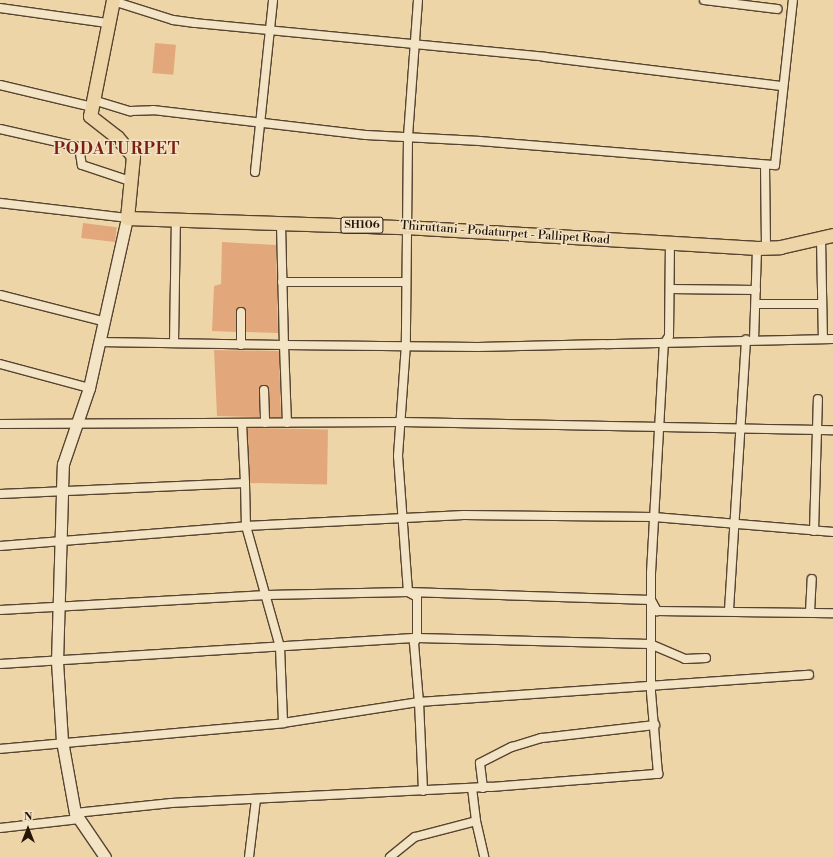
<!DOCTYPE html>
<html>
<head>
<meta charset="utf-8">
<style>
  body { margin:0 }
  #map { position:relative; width:833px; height:857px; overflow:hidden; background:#edd5a7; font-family:"Libre Bodoni",serif }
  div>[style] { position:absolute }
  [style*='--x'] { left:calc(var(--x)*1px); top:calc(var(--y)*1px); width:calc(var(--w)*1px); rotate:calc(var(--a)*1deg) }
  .building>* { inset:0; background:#e2a87c; transform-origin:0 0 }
  .roads { filter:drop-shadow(1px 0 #574430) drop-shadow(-1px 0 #574430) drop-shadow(0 1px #574430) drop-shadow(0 -1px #574430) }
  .street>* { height:8px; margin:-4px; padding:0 4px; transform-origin:4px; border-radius:4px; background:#f3e4c6 }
  .secondary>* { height:11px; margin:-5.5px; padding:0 5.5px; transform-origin:5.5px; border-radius:5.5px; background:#f3e4c6 }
  .primary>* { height:13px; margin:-6.5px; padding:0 6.5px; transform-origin:6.5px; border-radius:6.5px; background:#edd5a7 }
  span { translate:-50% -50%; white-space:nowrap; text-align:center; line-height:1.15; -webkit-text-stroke:3px #f3e4c6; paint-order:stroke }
  .shield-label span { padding:1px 3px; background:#f3e4c6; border:1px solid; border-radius:3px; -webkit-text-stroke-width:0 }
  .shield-label { font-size:11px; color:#251408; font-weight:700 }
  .street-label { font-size:12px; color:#251408 }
  .district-label { font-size:16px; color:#7a1f14; font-weight:700; letter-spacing:1px }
  .north { position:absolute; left:8px; top:809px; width:40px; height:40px; -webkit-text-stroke:3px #f3e4c6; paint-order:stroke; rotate:0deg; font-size:11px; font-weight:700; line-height:16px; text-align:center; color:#251408 }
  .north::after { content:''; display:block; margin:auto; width:14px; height:18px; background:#251408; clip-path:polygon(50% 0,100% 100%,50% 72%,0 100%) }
</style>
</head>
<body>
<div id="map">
  <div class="building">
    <div style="left:155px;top:43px;width:21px;height:30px;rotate:5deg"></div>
    <div style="left:83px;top:223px;width:34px;height:15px;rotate:7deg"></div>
    <div style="clip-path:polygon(222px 242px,276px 245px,278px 333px,246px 332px,246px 312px,241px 307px,236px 312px,236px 332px,212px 331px,214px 286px,221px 284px)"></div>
    <div style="clip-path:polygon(214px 350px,279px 351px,281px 417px,270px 417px,269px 389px,264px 385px,259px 390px,259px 417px,217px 416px)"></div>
    <div style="left:248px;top:428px;width:80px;height:55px;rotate:1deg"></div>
  </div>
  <div class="roads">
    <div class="street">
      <div style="--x:418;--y:0;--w:137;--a:94.2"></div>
      <div style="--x:408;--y:137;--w:207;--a:90.6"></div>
      <div style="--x:406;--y:344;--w:112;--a:94.1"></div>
      <div style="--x:398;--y:456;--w:136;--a:85.8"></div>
      <div style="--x:408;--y:592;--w:10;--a:29"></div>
      <div style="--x:417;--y:597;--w:41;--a:90"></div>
      <div style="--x:417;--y:638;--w:6;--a:121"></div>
      <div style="--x:414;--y:643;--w:59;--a:85.2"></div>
      <div style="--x:419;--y:702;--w:391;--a:-4"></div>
      <div style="--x:704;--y:0;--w:74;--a:7"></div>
      <div style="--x:113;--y:1;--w:63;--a:17.6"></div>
      <div style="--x:173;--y:20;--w:22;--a:8"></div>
      <div style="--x:195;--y:23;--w:352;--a:5.5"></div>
      <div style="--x:545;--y:57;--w:238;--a:7"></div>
      <div style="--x:0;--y:8;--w:108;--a:8"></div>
      <div style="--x:0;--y:85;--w:95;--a:13.4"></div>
      <div style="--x:93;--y:100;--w:39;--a:17"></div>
      <div style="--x:130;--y:111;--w:23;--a:-2"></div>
      <div style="--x:153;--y:110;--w:214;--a:6.7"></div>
      <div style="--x:366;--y:135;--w:114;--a:3"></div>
      <div style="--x:480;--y:141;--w:296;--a:4.7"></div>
      <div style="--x:775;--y:165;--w:166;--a:-83.8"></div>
      <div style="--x:0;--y:129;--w:81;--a:12.8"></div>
      <div style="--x:79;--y:147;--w:18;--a:81"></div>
      <div style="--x:82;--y:165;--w:51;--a:18.4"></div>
      <div style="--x:765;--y:165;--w:82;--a:89.3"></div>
      <div style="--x:255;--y:172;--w:173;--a:-84"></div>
      <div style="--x:0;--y:203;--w:128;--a:6.7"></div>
      <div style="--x:281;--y:224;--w:121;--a:88.6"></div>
      <div style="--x:284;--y:345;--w:194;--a:0.6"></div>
      <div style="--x:478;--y:347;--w:355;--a:-1.3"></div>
      <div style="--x:821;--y:238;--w:100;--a:88.9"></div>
      <div style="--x:282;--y:282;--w:124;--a:0"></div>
      <div style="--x:670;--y:289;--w:86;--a:0.7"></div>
      <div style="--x:0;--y:295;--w:105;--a:14.3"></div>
      <div style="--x:756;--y:304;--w:66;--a:0"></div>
      <div style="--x:754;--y:340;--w:92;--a:-88.1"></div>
      <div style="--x:99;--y:342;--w:185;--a:0.9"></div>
      <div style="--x:284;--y:345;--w:78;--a:87.8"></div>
      <div style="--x:174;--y:343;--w:123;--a:-89.1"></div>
      <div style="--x:241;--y:345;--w:33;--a:-90"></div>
      <div style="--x:0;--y:364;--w:92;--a:15.1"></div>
      <div style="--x:264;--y:390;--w:33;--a:88"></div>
      <div style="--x:242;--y:423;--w:60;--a:87.1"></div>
      <div style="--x:0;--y:424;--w:402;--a:-0.3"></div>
      <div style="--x:402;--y:422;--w:431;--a:1.1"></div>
      <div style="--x:0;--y:494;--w:245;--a:-2.6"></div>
      <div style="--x:245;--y:483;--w:43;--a:88.7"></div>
      <div style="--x:246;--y:526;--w:126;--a:74.3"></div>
      <div style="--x:280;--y:647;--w:76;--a:87.7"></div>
      <div style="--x:283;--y:723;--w:138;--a:-8.8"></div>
      <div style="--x:419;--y:702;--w:89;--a:87.4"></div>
      <div style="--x:814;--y:531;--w:132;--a:-88.3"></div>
      <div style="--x:0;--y:546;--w:247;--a:-4.6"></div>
      <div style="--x:246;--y:526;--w:218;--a:-2.9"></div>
      <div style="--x:464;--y:515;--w:190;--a:0.6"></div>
      <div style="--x:654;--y:517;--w:180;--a:4.8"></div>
      <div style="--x:0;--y:610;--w:267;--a:-3.2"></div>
      <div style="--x:267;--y:595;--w:141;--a:-1.2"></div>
      <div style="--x:408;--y:592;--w:243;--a:1.9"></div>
      <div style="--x:651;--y:600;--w:13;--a:61"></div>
      <div style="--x:657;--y:611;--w:176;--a:0.7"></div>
      <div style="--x:729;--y:610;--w:271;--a:-86.4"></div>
      <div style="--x:810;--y:612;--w:33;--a:-87"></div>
      <div style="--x:0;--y:664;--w:418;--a:-3.6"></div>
      <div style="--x:417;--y:638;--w:233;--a:1.5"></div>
      <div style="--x:650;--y:644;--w:38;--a:23"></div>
      <div style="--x:685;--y:659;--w:21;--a:-3"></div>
      <div style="--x:0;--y:749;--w:284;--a:-5.2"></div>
      <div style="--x:472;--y:788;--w:33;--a:83"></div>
      <div style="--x:483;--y:788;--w:25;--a:-97"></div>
      <div style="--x:480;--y:763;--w:36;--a:-27"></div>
      <div style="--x:512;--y:747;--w:31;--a:-17"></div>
      <div style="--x:542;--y:738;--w:114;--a:-6.6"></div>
      <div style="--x:75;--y:813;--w:97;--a:-5.9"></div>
      <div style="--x:171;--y:803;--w:320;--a:-2.9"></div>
      <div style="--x:491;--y:787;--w:168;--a:-4.5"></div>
      <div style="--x:658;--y:774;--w:82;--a:-94.9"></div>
      <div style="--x:651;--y:692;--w:119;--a:-90"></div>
      <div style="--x:651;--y:573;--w:229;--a:-86.8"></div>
      <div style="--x:664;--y:344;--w:9;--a:-58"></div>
      <div style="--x:669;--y:336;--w:92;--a:-89.4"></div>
      <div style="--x:0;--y:828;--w:80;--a:-6.5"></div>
      <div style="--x:249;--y:857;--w:58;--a:-83.1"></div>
      <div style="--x:390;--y:857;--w:32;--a:-39"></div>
      <div style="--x:415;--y:837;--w:63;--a:-14.7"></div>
      <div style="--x:476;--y:821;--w:37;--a:77"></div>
    </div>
    <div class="secondary">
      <div style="--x:105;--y:857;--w:53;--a:-124.3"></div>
      <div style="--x:75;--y:813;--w:73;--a:-100.2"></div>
      <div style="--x:62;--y:741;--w:79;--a:-93.6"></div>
      <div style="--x:57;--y:662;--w:172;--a:-88.3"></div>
      <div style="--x:62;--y:490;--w:26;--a:-88"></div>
      <div style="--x:63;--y:464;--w:80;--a:-71.1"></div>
      <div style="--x:89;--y:388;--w:174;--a:-77.4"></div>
    </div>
    <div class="primary">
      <div style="--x:113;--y:0;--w:118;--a:101.2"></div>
      <div style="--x:90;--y:116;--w:34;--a:38"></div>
      <div style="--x:117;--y:137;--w:25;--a:50"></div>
      <div style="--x:133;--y:156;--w:62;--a:95.5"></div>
      <div style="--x:127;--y:218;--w:278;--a:1.9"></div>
      <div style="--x:405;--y:227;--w:353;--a:3.4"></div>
      <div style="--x:757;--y:248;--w:23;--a:-2"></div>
      <div style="--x:780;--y:247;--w:54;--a:-12.8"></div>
    </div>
  </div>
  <div class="shield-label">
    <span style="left:362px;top:225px">SH106</span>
  </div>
  <div class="street-label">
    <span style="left:505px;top:233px;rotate:4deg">Thiruttani - Podaturpet - Pallipet Road</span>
  </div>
  <div class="district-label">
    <span style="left:117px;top:149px">PODATURPET</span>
  </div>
  <div class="north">N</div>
</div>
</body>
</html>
